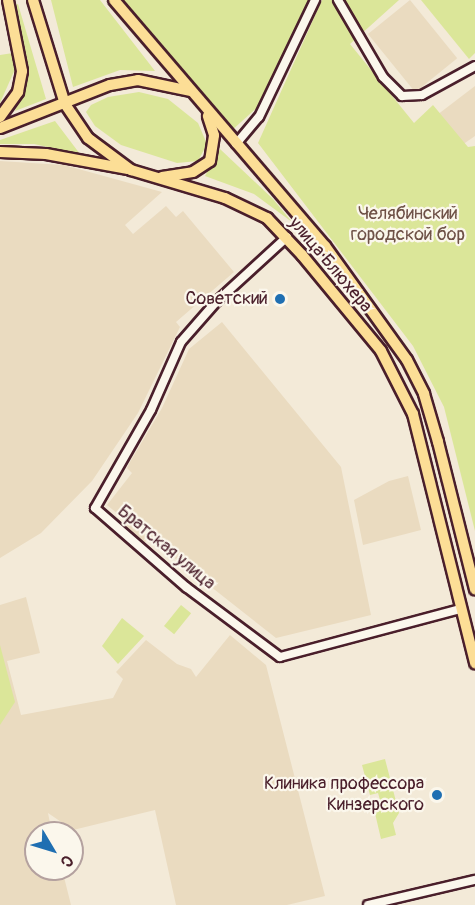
<!DOCTYPE html>
<html>
<head>
<meta charset="utf-8">
<style>
  body { margin:0 }
  #map { position:relative; width:475px; height:905px; overflow:hidden; background:#f3ead8; font-family:Pangolin,sans-serif }
  div>[style] { position:absolute }
  [style*='--x'] { left:calc(var(--x)*1px); top:calc(var(--y)*1px); width:calc(var(--w)*1px); rotate:calc(var(--a)*1deg) }
  .built>* { inset:0; background:#eadbc0; transform-origin:0 0 }
  .green>* { inset:0; background:#dbe699; transform-origin:0 0 }
  .roads { filter:drop-shadow(2px 0 #4a1f2b) drop-shadow(-2px 0 #4a1f2b) drop-shadow(0 2px #4a1f2b) drop-shadow(0 -2px #4a1f2b) }
  .minor>* { height:8px; margin:-4px; padding:0 4px; transform-origin:4px; border-radius:4px; background:#fbf7ec }
  .major>* { height:10px; margin:-5px; padding:0 5px; transform-origin:5px; border-radius:5px; background:#fcde96 }
  .dots>* { width:16px; height:16px; translate:-50% -50%; box-sizing:border-box; border:3px solid #fbf7ec; border-radius:50% }
  span { translate:-50% -50%; white-space:nowrap; text-align:center; line-height:1.15; -webkit-text-stroke:4.5px #fbf7ec; paint-order:stroke }
  .park-label { font-size:18px; color:#6e5146 }
  .street-label { font-size:18px; color:#4a1f2b }
  .poi-label { font-size:18px; color:#4a1f2b }
  .right { translate:-100% -50%; text-align:right }
  .north { position:absolute; left:24px; top:821px; width:60px; height:60px; box-sizing:border-box; background:#fbf7ec; border:2px solid #b4a19f; border-radius:50%; rotate:128deg; font-size:16px; font-weight:700; line-height:24px; text-align:center; color:#4a1f2b }
  .north::after { content:''; display:block; margin:auto; width:21px; height:27px; background:#1f6fb2; clip-path:polygon(50% 0,100% 100%,50% 72%,0 100%) }
</style>
</head>
<body>
<div id="map">
  <div class="built">
    <div style="left:410px;top:0;width:75px;height:54px;rotate:51deg"></div>
    <div style="clip-path:polygon(475px 86px,475px 136px,462px 145px,437px 115px)"></div>
    <div style="clip-path:polygon(0 161px,64px 165px,162px 192px,125px 225px,133px 234px,166px 206px,176px 217px,183px 211px,234px 272px,176px 322px,180px 327px,138px 413px,92px 481px,41px 533px,0 558px)"></div>
    <div style="clip-path:polygon(222px 322px,341px 467px,371px 615px,276px 638px,149px 538px,144px 543px,139px 539px,122px 525px,124px 519px,107px 505px,132px 473px,127px 468px,130px 462px,162px 408px,189px 349px)"></div>
    <div style="clip-path:polygon(408px 476px,421px 530px,363px 545px,354px 500px,389px 481px)"></div>
    <div style="clip-path:polygon(26px 597px,40px 653px,7px 661px,21px 715px,113px 698px,123px 679px,116px 672px,146px 640px,177px 664px,191px 669px,196px 677px,230px 635px,266px 665px,325px 896px,287px 905px,176px 905px,155px 810px,73px 830px,48px 813px,52px 833px,36px 833px,36px 869px,62px 869px,71px 905px,0 905px,0 605px)"></div>
  </div>
  <div class="green">
    <div style="clip-path:polygon(51px 0,100px 0,155px 71px,120px 70px,73px 87px)"></div>
    <div style="clip-path:polygon(122px 0,314px 0,279px 78px,260px 105px,230px 132px)"></div>
    <div style="clip-path:polygon(322px 0,399px 0,350px 44px,414px 123px,433px 105px,468px 147px,475px 146px,475px 531px,444px 407px,413px 346px,258px 143px)"></div>
    <div style="clip-path:polygon(421px 0,475px 0,475px 53px,469px 59px)"></div>
    <div style="clip-path:polygon(18px 4px,46px 99px,15px 111px,29px 73px,15px 5px)"></div>
    <div style="clip-path:polygon(13px 53px,16px 67px,0 103px,0 55px)"></div>
    <div style="clip-path:polygon(139px 92px,168px 99px,198px 123px,207px 144px,198px 161px,177px 163px,121px 145px,95px 126px,86px 112px,91px 105px,108px 97px)"></div>
    <div style="clip-path:polygon(55px 121px,80px 154px,34px 144px,0 144px,0 140px)"></div>
    <div style="clip-path:polygon(220px 149px,273px 199px,292px 222px,254px 194px,205px 176px)"></div>
    <div style="left:181px;top:605px;width:13px;height:27px;rotate:39deg"></div>
    <div style="clip-path:polygon(122px 618px,144px 636px,118px 664px,102px 646px)"></div>
    <div style="clip-path:polygon(0 645px,15px 702px,0 725px)"></div>
    <div style="clip-path:polygon(385px 759px,399px 813px,393px 823px,396px 835px,381px 839px,374px 809px,382px 807px,378px 793px,370px 795px,362px 765px)"></div>
  </div>
  <div class="roads">
    <div class="minor">
      <div style="--x:338;--y:0;--w:89;--a:59.7"></div>
      <div style="--x:383;--y:77;--w:27;--a:45"></div>
      <div style="--x:402;--y:96;--w:20;--a:-3"></div>
      <div style="--x:422;--y:95;--w:60;--a:-28.7"></div>
      <div style="--x:236;--y:144;--w:35;--a:-50"></div>
      <div style="--x:259;--y:117;--w:130;--a:-64.4"></div>
      <div style="--x:287;--y:237;--w:96;--a:137.5"></div>
      <div style="--x:216;--y:302;--w:53;--a:131.2"></div>
      <div style="--x:181;--y:342;--w:74;--a:113.8"></div>
      <div style="--x:151;--y:410;--w:113;--a:119.7"></div>
      <div style="--x:95;--y:508;--w:121;--a:41"></div>
      <div style="--x:186;--y:587;--w:117;--a:36.7"></div>
      <div style="--x:280;--y:657;--w:187;--a:-14.9"></div>
      <div style="--x:368;--y:905;--w:110;--a:-13.2"></div>
    </div>
    <div class="major">
      <div style="--x:33;--y:0;--w:109;--a:72.9"></div>
      <div style="--x:65;--y:104;--w:41;--a:55.9"></div>
      <div style="--x:88;--y:138;--w:54;--a:36.7"></div>
      <div style="--x:131;--y:170;--w:98;--a:16.6"></div>
      <div style="--x:225;--y:198;--w:47;--a:25.5"></div>
      <div style="--x:267;--y:218;--w:51;--a:46.6"></div>
      <div style="--x:302;--y:255;--w:124;--a:50.5"></div>
      <div style="--x:381;--y:351;--w:71;--a:63.1"></div>
      <div style="--x:413;--y:414;--w:257;--a:76"></div>
      <div style="--x:114;--y:0;--w:324;--a:49.4"></div>
      <div style="--x:325;--y:246;--w:140;--a:54.3"></div>
      <div style="--x:407;--y:360;--w:38;--a:63"></div>
      <div style="--x:424;--y:394;--w:50;--a:73.7"></div>
      <div style="--x:438;--y:442;--w:152;--a:75.9"></div>
      <div style="--x:0;--y:117;--w:31;--a:-54"></div>
      <div style="--x:18;--y:92;--w:21;--a:-79"></div>
      <div style="--x:22;--y:71;--w:72;--a:-101.2"></div>
      <div style="--x:0;--y:128;--w:118;--a:-21.4"></div>
      <div style="--x:110;--y:85;--w:28;--a:-10"></div>
      <div style="--x:138;--y:80;--w:53;--a:11.9"></div>
      <div style="--x:0;--y:152;--w:46;--a:2.5"></div>
      <div style="--x:46;--y:154;--w:82;--a:10.5"></div>
      <div style="--x:162;--y:177;--w:31;--a:-9"></div>
      <div style="--x:193;--y:172;--w:20;--a:-33"></div>
      <div style="--x:210;--y:161;--w:26;--a:-81"></div>
      <div style="--x:214;--y:135;--w:20;--a:-108"></div>
    </div>
  </div>
  <div class="dots">
    <div style="left:280px;top:299px;background:#1f6fb2"></div>
    <div style="left:437px;top:795px;background:#1f6fb2"></div>
  </div>
  <div class="park-label">
    <span style="left:408px;top:225px">Челябинский<br>городской бор</span>
  </div>
  <div class="street-label">
    <span style="left:330px;top:265px;rotate:50deg">улица Блюхера</span>
    <span style="left:166px;top:548px;rotate:40deg">Братская улица</span>
  </div>
  <div class="poi-label">
    <span class="right" style="left:268px;top:299px">Советский</span>
    <span class="right" style="left:424px;top:795px">Клиника профессора<br>Кинзерского</span>
  </div>
  <div class="north">С</div>
</div>
</body>
</html>
